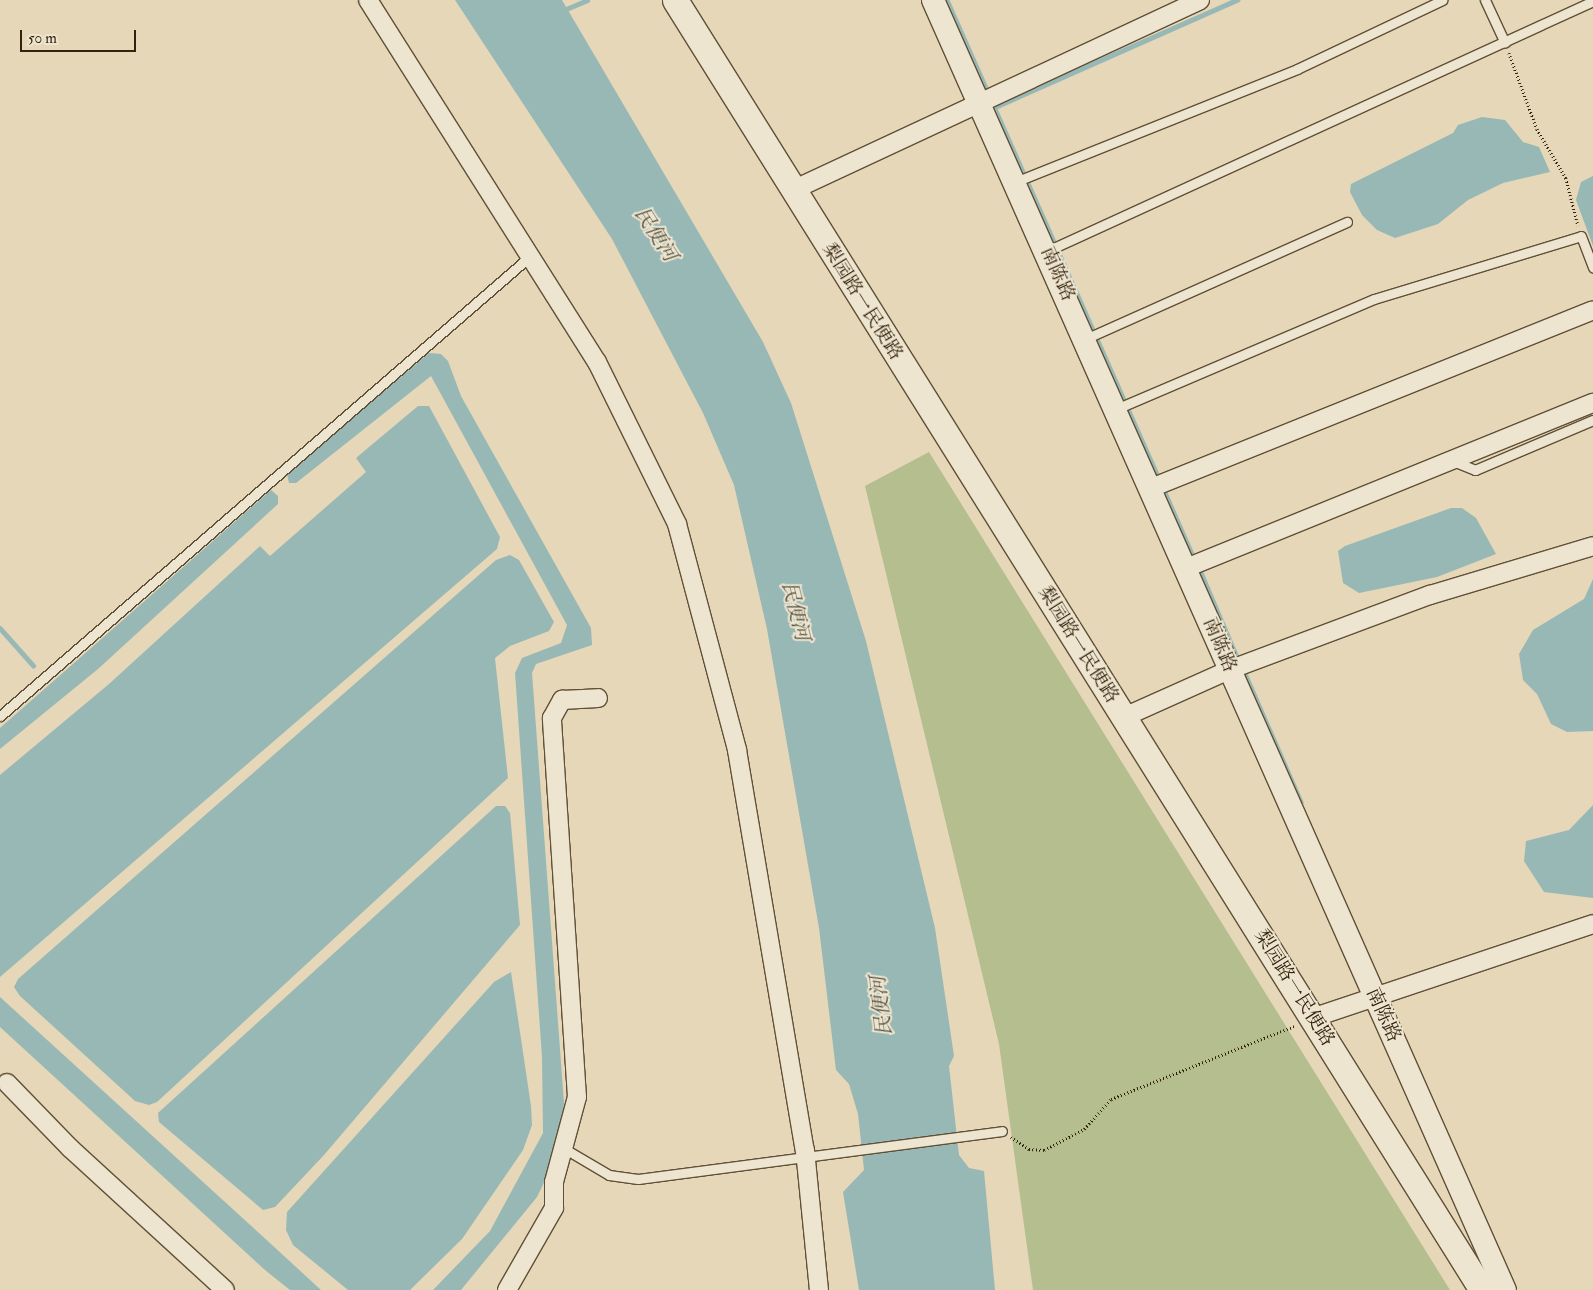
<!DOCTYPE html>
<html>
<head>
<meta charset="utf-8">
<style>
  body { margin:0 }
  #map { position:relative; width:1593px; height:1290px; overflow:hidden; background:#e5d7b7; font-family:"IM FELL Double Pica","Noto Serif SC",serif }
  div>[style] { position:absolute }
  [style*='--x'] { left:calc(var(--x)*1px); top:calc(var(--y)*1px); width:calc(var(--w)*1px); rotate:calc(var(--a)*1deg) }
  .green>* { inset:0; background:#b4be8f }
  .water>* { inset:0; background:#98b8b6 }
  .stream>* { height:4.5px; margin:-2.25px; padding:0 2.25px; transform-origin:2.25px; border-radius:2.25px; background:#98b8b6 }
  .path>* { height:2.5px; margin-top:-1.25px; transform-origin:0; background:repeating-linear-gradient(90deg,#33230c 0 1px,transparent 0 3.5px) }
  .roads { filter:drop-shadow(1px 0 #605037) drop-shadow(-1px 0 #605037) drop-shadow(0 1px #605037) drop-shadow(0 -1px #605037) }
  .service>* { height:9px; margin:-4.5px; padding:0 4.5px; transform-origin:4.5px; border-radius:4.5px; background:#eee5d0 }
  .minor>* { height:18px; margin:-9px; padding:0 9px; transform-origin:9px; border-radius:9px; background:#eee5d0 }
  .tertiary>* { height:22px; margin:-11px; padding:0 11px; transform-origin:11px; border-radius:11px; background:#eee5d0 }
  .secondary>* { height:25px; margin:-12.5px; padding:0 12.5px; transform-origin:12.5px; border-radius:12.5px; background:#eee5d0 }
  span { translate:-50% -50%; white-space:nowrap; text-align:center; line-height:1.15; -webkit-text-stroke:4px #eee5d0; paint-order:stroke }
  .street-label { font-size:19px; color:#33230c }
  .water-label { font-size:20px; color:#51503f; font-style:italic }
  .scale { position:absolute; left:20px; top:30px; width:116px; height:22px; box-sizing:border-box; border:2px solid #33230c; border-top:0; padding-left:6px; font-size:15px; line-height:18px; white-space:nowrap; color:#33230c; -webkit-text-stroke:4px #eee5d0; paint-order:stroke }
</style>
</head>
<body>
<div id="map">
  <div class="green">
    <div style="clip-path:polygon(929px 452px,1450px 1290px,1033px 1290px,999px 1044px,865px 486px)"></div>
  </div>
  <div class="water">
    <div style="clip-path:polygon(455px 0,562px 0,763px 342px,791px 403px,866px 641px,935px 928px,954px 1056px,949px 1066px,959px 1155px,969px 1168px,984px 1171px,995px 1290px,859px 1290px,843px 1192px,864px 1170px,858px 1114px,849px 1084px,836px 1070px,819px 928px,767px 629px,734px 485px,703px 413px,612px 239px)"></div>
    <div style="clip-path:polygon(1482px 117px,1505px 120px,1523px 142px,1539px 147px,1550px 172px,1503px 183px,1468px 200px,1438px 224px,1395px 238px,1377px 230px,1362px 215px,1350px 192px,1351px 184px,1453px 133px,1458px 125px)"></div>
    <div style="clip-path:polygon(1593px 176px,1593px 246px,1576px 200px,1581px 182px)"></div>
    <div style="clip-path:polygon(429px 353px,441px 354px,448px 361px,461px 396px,591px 628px,592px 645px,536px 664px,532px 673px,564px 1103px,561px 1129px,552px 1166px,537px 1197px,461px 1290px,433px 1290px,490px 1231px,543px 1133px,542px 1057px,515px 673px,522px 658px,561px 643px,567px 625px,431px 376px,296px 483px,289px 483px,287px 474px)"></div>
    <div style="clip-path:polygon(418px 406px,429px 406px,500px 537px,497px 549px,0 977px,0 775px,109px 684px,260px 546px,270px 556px,366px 472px,356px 458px)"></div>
    <div style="clip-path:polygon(271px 490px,278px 496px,278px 504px,98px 669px,0 749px,0 728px)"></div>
    <div style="clip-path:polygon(1451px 508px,1462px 508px,1476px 518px,1496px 554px,1437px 577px,1359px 593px,1343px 583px,1338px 551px,1345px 546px)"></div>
    <div style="clip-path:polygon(510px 555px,519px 560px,554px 622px,549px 631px,510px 646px,495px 658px,508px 778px,157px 1102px,149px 1105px,135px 1101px,20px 996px,14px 987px,18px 979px,496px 560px)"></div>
    <div style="clip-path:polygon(1593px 579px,1593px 731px,1567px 732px,1551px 724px,1537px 694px,1523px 680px,1519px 654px,1533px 630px,1584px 599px)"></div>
    <div style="clip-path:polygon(1593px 805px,1593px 898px,1544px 892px,1524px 861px,1526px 841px,1569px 830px)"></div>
    <div style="clip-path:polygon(496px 806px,505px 806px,510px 813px,520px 925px,324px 1155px,275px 1207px,263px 1210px,159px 1122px,158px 1113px)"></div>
    <div style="clip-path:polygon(511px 972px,531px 1106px,532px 1125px,523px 1150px,462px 1239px,410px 1290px,348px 1290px,293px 1245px,286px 1230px,287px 1212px,494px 982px)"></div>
    <div style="clip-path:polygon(0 997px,271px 1244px,321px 1290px,290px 1290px,265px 1270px,0 1027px)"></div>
  </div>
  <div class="stream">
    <div style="--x:947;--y:0;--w:104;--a:66.1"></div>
    <div style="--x:564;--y:10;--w:25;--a:-23"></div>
    <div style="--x:992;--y:102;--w:415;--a:66.1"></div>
    <div style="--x:995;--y:107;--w:265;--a:-23.9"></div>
    <div style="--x:1163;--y:488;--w:80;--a:66.3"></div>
    <div style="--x:1199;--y:568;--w:102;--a:66.9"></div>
    <div style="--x:0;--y:628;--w:50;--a:48.3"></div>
    <div style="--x:1243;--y:669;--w:145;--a:66.4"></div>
  </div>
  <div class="path">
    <div style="--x:1509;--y:53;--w:81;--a:69.8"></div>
    <div style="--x:1537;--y:129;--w:57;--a:59.4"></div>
    <div style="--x:1566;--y:178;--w:49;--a:75.7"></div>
    <div style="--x:1011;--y:1137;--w:22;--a:34"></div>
    <div style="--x:1029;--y:1149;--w:15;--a:4"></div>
    <div style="--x:1044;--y:1150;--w:45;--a:-27.7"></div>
    <div style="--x:1084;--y:1129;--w:40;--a:-48"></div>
    <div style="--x:1111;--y:1099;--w:197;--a:-21.7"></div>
  </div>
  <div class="roads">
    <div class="service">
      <div style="--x:1485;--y:0;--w:47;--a:65.1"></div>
      <div style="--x:1015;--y:182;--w:304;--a:-21.8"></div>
      <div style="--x:1297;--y:69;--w:161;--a:-25.4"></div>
      <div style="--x:1047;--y:251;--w:601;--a:-24.6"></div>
      <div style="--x:1085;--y:339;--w:287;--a:-24.1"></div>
      <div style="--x:1116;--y:409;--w:280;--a:-23.1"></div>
      <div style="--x:1374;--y:299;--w:216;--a:-16.9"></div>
      <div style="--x:1581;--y:236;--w:34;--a:69"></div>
      <div style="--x:1453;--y:461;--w:24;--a:22"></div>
      <div style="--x:1475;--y:470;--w:128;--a:-23"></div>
      <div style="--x:0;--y:716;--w:699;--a:-40.94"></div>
      <div style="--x:565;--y:1149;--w:51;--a:30.6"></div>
      <div style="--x:609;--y:1175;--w:29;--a:8"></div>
      <div style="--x:638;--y:1179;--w:367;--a:-7.5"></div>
    </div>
    <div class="minor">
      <div style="--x:368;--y:0;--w:428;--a:57.7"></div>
      <div style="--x:597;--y:362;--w:181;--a:63.7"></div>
      <div style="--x:677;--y:524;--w:234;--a:75.1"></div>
      <div style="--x:737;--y:750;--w:406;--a:80.4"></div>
      <div style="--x:805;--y:1150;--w:141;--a:84.3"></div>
      <div style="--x:793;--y:190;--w:449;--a:-25"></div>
      <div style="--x:1151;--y:488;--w:476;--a:-21.9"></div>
      <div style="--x:1186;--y:568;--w:439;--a:-22.1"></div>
      <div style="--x:1124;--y:717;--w:115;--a:-24.1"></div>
      <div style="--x:1229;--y:670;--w:215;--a:-20.5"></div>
      <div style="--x:1430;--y:595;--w:170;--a:-16.7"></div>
      <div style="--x:1312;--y:1018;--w:296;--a:-18.5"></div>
      <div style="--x:7;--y:1083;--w:91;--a:45.9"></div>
      <div style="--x:70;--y:1148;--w:210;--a:42.5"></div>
      <div style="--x:507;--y:1290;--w:95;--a:-60.2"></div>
      <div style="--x:554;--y:1208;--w:26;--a:-90"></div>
      <div style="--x:554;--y:1182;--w:88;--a:-74.9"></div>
      <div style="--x:577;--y:1097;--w:380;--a:-93.8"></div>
      <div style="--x:552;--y:718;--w:21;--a:-61"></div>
      <div style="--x:562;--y:700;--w:36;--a:-3"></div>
    </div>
    <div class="tertiary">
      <div style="--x:933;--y:0;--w:1411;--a:66.09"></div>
    </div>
    <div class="secondary">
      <div style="--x:675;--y:0;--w:1522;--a:57.97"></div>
    </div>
  </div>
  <div class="street-label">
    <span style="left:1057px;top:274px;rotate:66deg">南陈路</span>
    <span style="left:862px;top:302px;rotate:58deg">梨园路一民便路</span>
    <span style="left:1078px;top:645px;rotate:58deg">梨园路一民便路</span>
    <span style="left:1219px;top:645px;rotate:67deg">南陈路</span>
    <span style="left:1294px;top:988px;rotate:58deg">梨园路一民便路</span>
    <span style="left:1383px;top:1015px;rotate:66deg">南陈路</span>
  </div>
  <div class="water-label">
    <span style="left:656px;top:234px;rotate:57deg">民便河</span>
    <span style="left:796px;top:611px;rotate:76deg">民便河</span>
    <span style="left:881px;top:1006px;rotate:-97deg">民便河</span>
  </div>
  <div class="scale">50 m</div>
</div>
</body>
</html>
